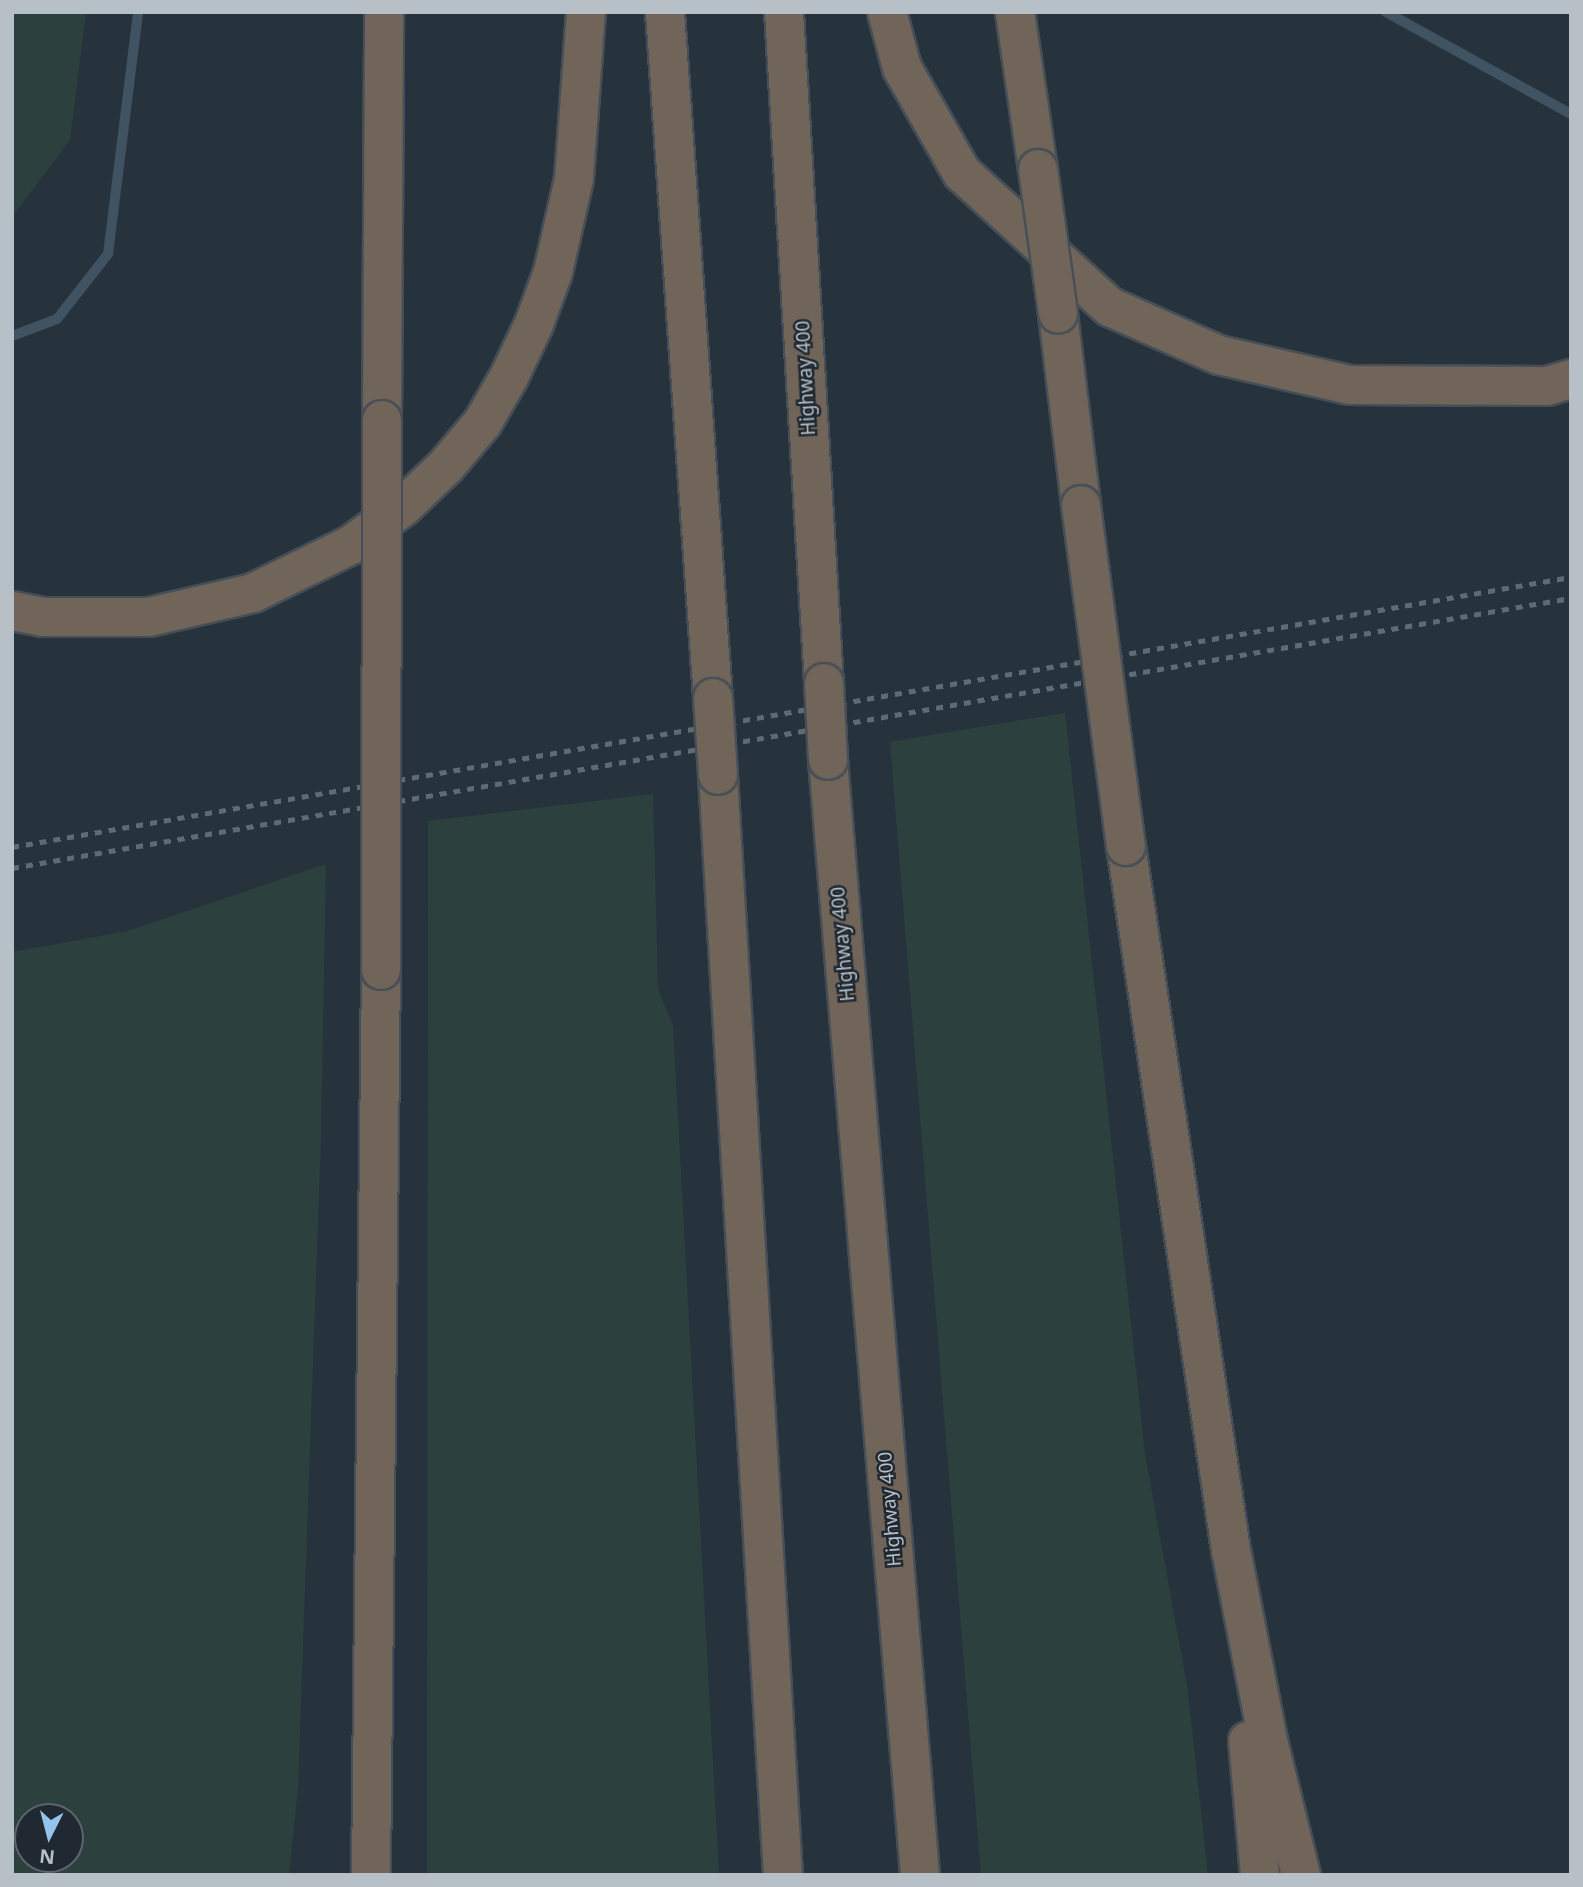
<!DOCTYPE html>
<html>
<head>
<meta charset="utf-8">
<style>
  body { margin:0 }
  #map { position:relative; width:1583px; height:1887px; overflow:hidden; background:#27333c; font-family:"Noto Sans",sans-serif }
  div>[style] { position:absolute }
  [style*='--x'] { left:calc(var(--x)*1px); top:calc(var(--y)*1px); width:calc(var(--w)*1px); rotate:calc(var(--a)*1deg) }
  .green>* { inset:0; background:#2c413e }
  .stream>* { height:10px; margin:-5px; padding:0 5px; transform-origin:5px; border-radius:5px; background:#3f5362 }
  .roads { filter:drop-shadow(2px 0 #464f57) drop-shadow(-2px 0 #464f57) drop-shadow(0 2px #464f57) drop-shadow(0 -2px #464f57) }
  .highway>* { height:38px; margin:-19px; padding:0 19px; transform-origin:19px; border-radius:19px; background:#716459 }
  .rail>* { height:5px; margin-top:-2.5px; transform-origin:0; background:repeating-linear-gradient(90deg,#5f6b74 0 7px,transparent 0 14px) }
  .bridges { filter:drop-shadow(2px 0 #464f57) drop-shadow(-2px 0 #464f57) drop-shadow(0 2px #464f57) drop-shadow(0 -2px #464f57) }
  .highway-bridge>* { height:38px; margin:-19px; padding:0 19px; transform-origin:19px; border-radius:19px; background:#716459 }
  span { translate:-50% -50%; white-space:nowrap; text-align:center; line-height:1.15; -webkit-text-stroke:5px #202931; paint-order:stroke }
  .street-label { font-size:19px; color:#b7bfc7 }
  .frame { position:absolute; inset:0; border:14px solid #b7bfc7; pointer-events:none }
  .north { position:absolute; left:14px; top:1803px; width:70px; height:70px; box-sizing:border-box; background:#202931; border:2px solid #5c656d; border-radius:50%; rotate:186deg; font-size:19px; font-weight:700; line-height:28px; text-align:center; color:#b7bfc7 }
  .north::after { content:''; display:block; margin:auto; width:24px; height:32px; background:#96c3ec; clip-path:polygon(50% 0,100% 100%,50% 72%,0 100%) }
</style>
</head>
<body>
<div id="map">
  <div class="green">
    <div style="clip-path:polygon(12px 12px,86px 12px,70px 140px,12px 217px)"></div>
    <div style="clip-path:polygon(1065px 713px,1145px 1454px,1187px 1685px,1208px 1875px,981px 1875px,890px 742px)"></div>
    <div style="clip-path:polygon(653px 794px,658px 988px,673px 1026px,719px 1875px,427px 1875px,428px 821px)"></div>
    <div style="clip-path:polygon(evenodd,326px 864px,321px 1135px,298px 1787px,289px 1875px,12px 1875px,12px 952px,128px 931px,326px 864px,70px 1817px,70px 1859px,28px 1859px,28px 1817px,70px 1817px)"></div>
  </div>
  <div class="stream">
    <div style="--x:1386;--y:12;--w:211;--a:28.9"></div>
    <div style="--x:12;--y:336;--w:48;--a:-20.7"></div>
    <div style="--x:57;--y:319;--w:83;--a:-51.9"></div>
    <div style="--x:108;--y:254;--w:244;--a:-82.9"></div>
  </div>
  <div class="roads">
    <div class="highway">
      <div style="--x:665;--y:12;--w:688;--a:86"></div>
      <div style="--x:784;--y:12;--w:672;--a:86.59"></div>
      <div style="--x:887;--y:12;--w:58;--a:75"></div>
      <div style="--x:902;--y:68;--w:121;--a:60.3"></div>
      <div style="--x:962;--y:173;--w:200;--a:42.2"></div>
      <div style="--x:1110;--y:307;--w:119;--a:23.8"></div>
      <div style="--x:1219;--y:355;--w:134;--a:12.9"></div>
      <div style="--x:1350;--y:385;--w:197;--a:0.3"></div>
      <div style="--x:1547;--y:386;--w:25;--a:-16"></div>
      <div style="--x:1015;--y:12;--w:159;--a:81.7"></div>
      <div style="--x:1058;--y:314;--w:192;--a:83.1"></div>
      <div style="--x:382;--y:420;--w:408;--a:-89.7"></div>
      <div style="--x:12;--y:611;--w:31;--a:11"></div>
      <div style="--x:42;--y:617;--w:107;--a:0"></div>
      <div style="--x:149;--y:617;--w:107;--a:-13"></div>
      <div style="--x:253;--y:593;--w:109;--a:-26.1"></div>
      <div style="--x:351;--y:545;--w:66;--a:-36.3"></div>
      <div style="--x:404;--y:506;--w:58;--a:-43.6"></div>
      <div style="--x:446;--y:466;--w:57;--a:-49.9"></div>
      <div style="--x:483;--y:422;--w:52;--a:-60"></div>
      <div style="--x:509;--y:377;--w:59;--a:-64.7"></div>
      <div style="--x:534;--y:324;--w:55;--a:-69.9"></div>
      <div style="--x:553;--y:272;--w:95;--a:-77.3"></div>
      <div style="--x:574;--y:179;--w:167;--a:-85.9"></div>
      <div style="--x:828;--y:760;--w:1119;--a:85.28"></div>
      <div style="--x:718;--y:775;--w:1102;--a:86.62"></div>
      <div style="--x:1126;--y:846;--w:712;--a:81.52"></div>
      <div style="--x:1231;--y:1550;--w:199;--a:79"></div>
      <div style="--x:1269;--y:1745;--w:134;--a:76.2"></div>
      <div style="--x:1248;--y:1741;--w:135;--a:84.9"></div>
      <div style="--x:371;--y:1875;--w:905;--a:-89.37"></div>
    </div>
  </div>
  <div class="rail">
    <div style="--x:12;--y:847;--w:1582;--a:-9.83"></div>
    <div style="--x:12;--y:868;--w:1582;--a:-9.83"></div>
  </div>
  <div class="bridges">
    <div class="highway-bridge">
      <div style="--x:1038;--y:169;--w:146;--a:82.1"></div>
      <div style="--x:1081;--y:505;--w:344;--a:82.5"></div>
      <div style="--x:824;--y:683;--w:77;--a:87"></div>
      <div style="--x:713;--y:698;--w:77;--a:86.3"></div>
      <div style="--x:381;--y:970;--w:550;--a:-89.9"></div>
    </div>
  </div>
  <div class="street-label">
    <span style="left:806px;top:378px;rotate:-93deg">Highway 400</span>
    <span style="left:843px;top:944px;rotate:-95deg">Highway 400</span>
    <span style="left:890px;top:1509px;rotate:-95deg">Highway 400</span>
  </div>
  <div class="frame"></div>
  <div class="north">N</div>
</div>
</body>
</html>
